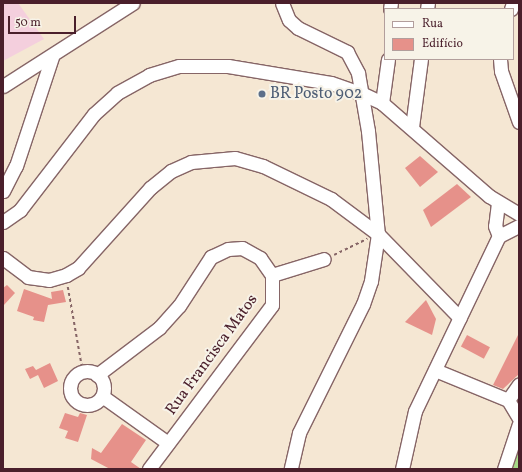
<!DOCTYPE html>
<html>
<head>
<meta charset="utf-8">
<style>
  body { margin:0 }
  #map { position:relative; width:522px; height:472px; overflow:hidden; background:#f5e7d3; font-family:Vollkorn,serif }
  div>[style] { position:absolute }
  [style*='--x'] { left:calc(var(--x)*1px); top:calc(var(--y)*1px); width:calc(var(--w)*1px); rotate:calc(var(--a)*1deg) }
  .built>* { inset:0; background:#f4cfdd }
  .green>* { inset:0; background:#a7d988 }
  .building>* { inset:0; background:#e6918a; transform-origin:0 0 }
  .path>* { height:1.5px; margin-top:-0.75px; transform-origin:0; background:repeating-linear-gradient(90deg,#866566 0 3px,transparent 0 6px) }
  .roads { filter:drop-shadow(1px 0 #866566) drop-shadow(-1px 0 #866566) drop-shadow(0 1px #866566) drop-shadow(0 -1px #866566) }
  .minor>* { height:13px; margin:-6.5px; padding:0 6.5px; transform-origin:6.5px; border-radius:6.5px; background:#fff }
  .minor>.ring { margin:-6.5px; padding:0; box-sizing:content-box; background:none; border:13px solid #fff; border-radius:50% }
  .dots>* { width:11px; height:11px; translate:-50% -50%; box-sizing:border-box; border:2px solid #f7f3e8; border-radius:50% }
  span { translate:-50% -50%; white-space:nowrap; text-align:center; line-height:1.15; -webkit-text-stroke:4px #f7f3e8; paint-order:stroke }
  .service-label { font-size:16px; color:#4e5e75 }
  .left { translate:0 -50%; text-align:left }
  .street-label { font-size:16px; color:#4a1f2b }
  .frame { position:absolute; inset:0; border:4px solid #4a1f2b; pointer-events:none }
  .legend { position:absolute; left:384px; top:8px; width:130px; height:52px; box-sizing:border-box; background:#f7f3e8; border:1px solid #b29e9c; margin:0; padding:5px 7px; list-style:none; font-size:12px; color:#4a1f2b }
  .legend li { display:flex; align-items:center; gap:8px; height:20px }
  .legend b { width:20px; border:1px solid #b29e9c }
  .scale { position:absolute; left:8px; top:16px; width:68px; height:18px; box-sizing:border-box; border:2px solid #4a1f2b; border-top:0; padding-left:5px; font-size:12px; line-height:14px; white-space:nowrap; color:#4a1f2b; -webkit-text-stroke:3px #f7f3e8; paint-order:stroke }
</style>
</head>
<body>
<div id="map">
  <div class="built">
    <div style="clip-path:polygon(3px 3px,18px 3px,44px 39px,3px 61px)"></div>
  </div>
  <div class="green">
    <div style="clip-path:polygon(519px 439px,519px 469px,509px 469px)"></div>
  </div>
  <div class="building">
    <div style="clip-path:polygon(420px 156px,438px 172px,420px 187px,405px 168px)"></div>
    <div style="clip-path:polygon(457px 184px,471px 197px,431px 227px,423px 210px)"></div>
    <div style="clip-path:polygon(7px 285px,15px 293px,3px 306px,3px 288px)"></div>
    <div style="clip-path:polygon(24px 289px,52px 299px,51px 292px,63px 290px,66px 302px,48px 305px,44px 322px,33px 320px,34px 317px,17px 311px)"></div>
    <div style="clip-path:polygon(426px 300px,436px 319px,432px 335px,405px 322px)"></div>
    <div style="clip-path:polygon(519px 333px,519px 374px,503px 389px,493px 385px)"></div>
    <div style="left:467px;top:335px;width:26px;height:13px;rotate:28deg"></div>
    <div style="clip-path:polygon(50px 363px,58px 381px,44px 388px,38px 375px,30px 379px,25px 369px,33px 366px,36px 370px)"></div>
    <div style="clip-path:polygon(65px 413px,78px 417px,80px 413px,87px 415px,78px 442px,65px 438px,68px 431px,59px 428px)"></div>
    <div style="clip-path:polygon(122px 424px,146px 440px,131px 462px,141px 469px,110px 469px,91px 459px,92px 448px,101px 453px)"></div>
  </div>
  <div class="path">
    <div style="--x:334;--y:255;--w:37;--a:-26"></div>
    <div style="--x:68;--y:287;--w:86;--a:80"></div>
  </div>
  <div class="roads">
    <div class="minor">
      <div style="--x:282;--y:3;--w:18;--a:68"></div>
      <div style="--x:289;--y:20;--w:12;--a:42"></div>
      <div style="--x:298;--y:28;--w:55;--a:26.1"></div>
      <div style="--x:347;--y:52;--w:24;--a:62"></div>
      <div style="--x:358;--y:73;--w:59;--a:80.2"></div>
      <div style="--x:368;--y:131;--w:103;--a:84.5"></div>
      <div style="--x:378;--y:234;--w:48;--a:98.5"></div>
      <div style="--x:371;--y:281;--w:24;--a:109"></div>
      <div style="--x:363;--y:304;--w:144;--a:116.4"></div>
      <div style="--x:299;--y:433;--w:37;--a:103"></div>
      <div style="--x:390;--y:9;--w:6;--a:-81"></div>
      <div style="--x:427;--y:9;--w:6;--a:-81"></div>
      <div style="--x:511;--y:9;--w:6;--a:-72"></div>
      <div style="--x:500;--y:59;--w:12;--a:85"></div>
      <div style="--x:501;--y:71;--w:54;--a:70.6"></div>
      <div style="--x:3;--y:86;--w:154;--a:-32.6"></div>
      <div style="--x:382;--y:103;--w:44;--a:-82.2"></div>
      <div style="--x:412;--y:127;--w:69;--a:-82.5"></div>
      <div style="--x:3;--y:191;--w:28;--a:-63"></div>
      <div style="--x:16;--y:166;--w:115;--a:-71.7"></div>
      <div style="--x:498;--y:203;--w:23;--a:97"></div>
      <div style="--x:495;--y:226;--w:11;--a:68"></div>
      <div style="--x:3;--y:222;--w:21;--a:-35"></div>
      <div style="--x:20;--y:210;--w:121;--a:-52.4"></div>
      <div style="--x:94;--y:114;--w:31;--a:-42"></div>
      <div style="--x:117;--y:93;--w:37;--a:-29"></div>
      <div style="--x:149;--y:75;--w:31;--a:-17"></div>
      <div style="--x:179;--y:66;--w:49;--a:0"></div>
      <div style="--x:228;--y:66;--w:104;--a:9.4"></div>
      <div style="--x:331;--y:83;--w:34;--a:19"></div>
      <div style="--x:363;--y:94;--w:21;--a:25"></div>
      <div style="--x:382;--y:103;--w:142;--a:41"></div>
      <div style="--x:489;--y:196;--w:35;--a:31"></div>
      <div style="--x:499;--y:236;--w:22;--a:-27"></div>
      <div style="--x:3;--y:258;--w:31;--a:37"></div>
      <div style="--x:28;--y:277;--w:21;--a:8"></div>
      <div style="--x:49;--y:280;--w:18;--a:-16"></div>
      <div style="--x:66;--y:275;--w:14;--a:-30"></div>
      <div style="--x:78;--y:268;--w:108;--a:-48"></div>
      <div style="--x:150;--y:188;--w:27;--a:-39"></div>
      <div style="--x:171;--y:171;--w:22;--a:-24"></div>
      <div style="--x:191;--y:162;--w:44;--a:-5.2"></div>
      <div style="--x:235;--y:158;--w:29;--a:16"></div>
      <div style="--x:263;--y:166;--w:76;--a:25.9"></div>
      <div style="--x:331;--y:199;--w:59;--a:36.7"></div>
      <div style="--x:378;--y:234;--w:117;--a:45.7"></div>
      <div style="--x:272;--y:275;--w:54;--a:-17.1"></div>
      <div style="--x:435;--y:370;--w:79;--a:22.3"></div>
      <div style="--x:508;--y:400;--w:21;--a:59"></div>
      <div class="ring" style="left:70px;top:371px;width:21px;height:21px"></div>
      <div style="--x:97;--y:375;--w:78;--a:-37.2"></div>
      <div style="--x:159;--y:328;--w:30;--a:-48"></div>
      <div style="--x:179;--y:306;--w:59;--a:-56.9"></div>
      <div style="--x:211;--y:257;--w:19;--a:-25"></div>
      <div style="--x:228;--y:249;--w:14;--a:-4"></div>
      <div style="--x:242;--y:248;--w:21;--a:29"></div>
      <div style="--x:260;--y:258;--w:21;--a:55"></div>
      <div style="--x:272;--y:275;--w:30;--a:90"></div>
      <div style="--x:272;--y:305;--w:205;--a:126.9"></div>
      <div style="--x:102;--y:396;--w:81;--a:35.5"></div>
      <div style="--x:508;--y:400;--w:19;--a:-55"></div>
      <div style="--x:402;--y:469;--w:59;--a:-77.4"></div>
      <div style="--x:415;--y:411;--w:194;--a:-64.4"></div>
      <div style="--x:504;--y:469;--w:47;--a:-71.6"></div>
    </div>
  </div>
  <div class="dots">
    <div style="left:262px;top:94px;background:#5c6f8a"></div>
  </div>
  <div class="service-label">
    <span class="left" style="left:270px;top:94px">BR Posto 902</span>
  </div>
  <div class="street-label">
    <span style="left:212px;top:355px;rotate:-54deg">Rua Francisca Matos</span>
  </div>
  <div class="frame"></div>
  <ul class="legend">
  <li><b style="height:5px;background:#fff"></b>Rua</li>
  <li><b style="height:11px;background:#e6918a"></b>Edifício</li>
  </ul>
  <div class="scale">50 m</div>
</div>
</body>
</html>
